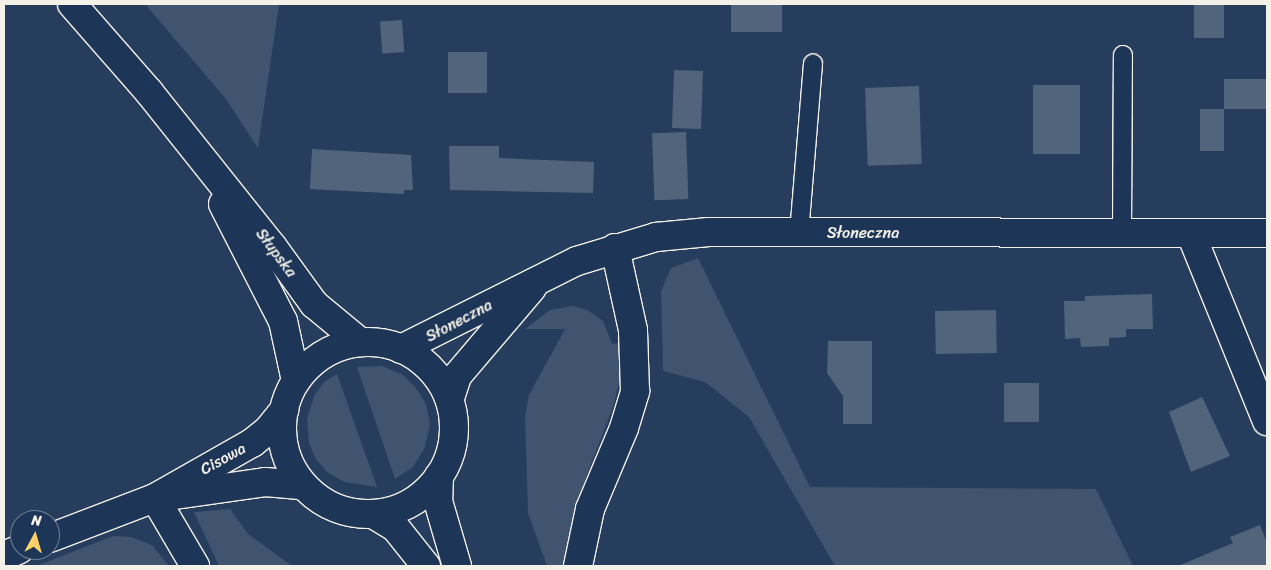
<!DOCTYPE html>
<html>
<head>
<meta charset="utf-8">
<style>
  body { margin:0 }
  #map { position:relative; width:1271px; height:570px; overflow:hidden; background:#263d5d; font-family:Sriracha,sans-serif }
  div>[style] { position:absolute }
  [style*='--x'] { left:calc(var(--x)*1px); top:calc(var(--y)*1px); width:calc(var(--w)*1px); rotate:calc(var(--a)*1deg) }
  .green>* { inset:0; background:#40546f }
  .building>* { inset:0; background:#52647b; transform-origin:0 0 }
  .roads { filter:drop-shadow(1px 0 #f4f1e8) drop-shadow(-1px 0 #f4f1e8) drop-shadow(0 1px #f4f1e8) drop-shadow(0 -1px #f4f1e8) }
  .service>* { height:18px; margin:-9px; padding:0 9px; transform-origin:9px; border-radius:9px; background:#1d3557 }
  .minor>* { height:28px; margin:-14px; padding:0 14px; transform-origin:14px; border-radius:14px; background:#1d3557 }
  .primary>* { height:28px; margin:-14px; padding:0 14px; transform-origin:14px; border-radius:14px; background:#1d3557 }
  .primary>.ring { margin:-14px; padding:0; box-sizing:content-box; background:none; border:28px solid #1d3557; border-radius:50% }
  span { translate:-50% -50%; white-space:nowrap; text-align:center; line-height:1.15; -webkit-text-stroke:4px #1d3557; paint-order:stroke }
  .street-label { font-size:16px; color:#f4f1e8 }
  .frame { position:absolute; inset:0; border:5px solid #f4f1e8; pointer-events:none }
  .north { position:absolute; left:10px; top:510px; width:50px; height:50px; box-sizing:border-box; background:#1d3557; border:1px solid #738091; border-radius:50%; rotate:6deg; font-size:14px; font-weight:700; line-height:20px; text-align:center; color:#f4f1e8 }
  .north::after { content:''; display:block; margin:auto; width:18px; height:22px; background:#ffd166; clip-path:polygon(50% 0,100% 100%,50% 72%,0 100%) }
</style>
</head>
<body>
<div id="map">
  <div class="green">
    <div style="clip-path:polygon(145px 4px,279px 4px,258px 148px,226px 99px)"></div>
    <div style="clip-path:polygon(698px 258px,810px 487px,1096px 489px,1133px 566px,835px 566px,749px 417px,705px 382px,663px 371px,661px 291px,671px 268px)"></div>
    <div style="clip-path:polygon(573px 306px,588px 310px,603px 321px,612px 344px,620px 343px,621px 375px,613px 407px,578px 498px,565px 566px,547px 566px,528px 513px,525px 416px,529px 395px,565px 329px,525px 329px,550px 310px)"></div>
    <div style="clip-path:polygon(382px 366px,403px 375px,416px 388px,426px 404px,430px 424px,425px 447px,413px 467px,395px 479px,357px 367px)"></div>
    <div style="clip-path:polygon(337px 374px,377px 487px,344px 482px,327px 472px,315px 458px,309px 442px,307px 419px,314px 396px,324px 382px)"></div>
    <div style="clip-path:polygon(230px 509px,248px 534px,292px 566px,219px 566px,194px 512px)"></div>
    <div style="clip-path:polygon(113px 536px,131px 537px,152px 545px,169px 566px,36px 566px)"></div>
  </div>
  <div class="building">
    <div style="left:731px;top:4px;width:51px;height:28px"></div>
    <div style="left:1194px;top:4px;width:30px;height:34px"></div>
    <div style="left:402px;top:20px;width:32px;height:22px;rotate:86deg"></div>
    <div style="left:448px;top:52px;width:39px;height:41px"></div>
    <div style="left:674px;top:70px;width:29px;height:58px;rotate:2deg"></div>
    <div style="left:1267px;top:79px;width:30px;height:43px;rotate:90deg"></div>
    <div style="left:1033px;top:85px;width:47px;height:69px"></div>
    <div style="left:919px;top:86px;width:78px;height:54px;rotate:88deg"></div>
    <div style="left:1200px;top:109px;width:24px;height:42px"></div>
    <div style="left:686px;top:132px;width:67px;height:34px;rotate:88deg"></div>
    <div style="clip-path:polygon(449px 146px,499px 146px,499px 158px,594px 162px,593px 193px,450px 190px)"></div>
    <div style="clip-path:polygon(312px 149px,411px 155px,413px 190px,404px 190px,404px 194px,310px 189px)"></div>
    <div style="clip-path:polygon(1152px 294px,1153px 329px,1126px 329px,1126px 337px,1109px 338px,1109px 346px,1081px 347px,1080px 338px,1065px 339px,1064px 301px,1085px 301px,1085px 296px)"></div>
    <div style="left:996px;top:310px;width:43px;height:61px;rotate:89deg"></div>
    <div style="clip-path:polygon(828px 341px,872px 341px,872px 424px,843px 424px,843px 396px,827px 373px)"></div>
    <div style="left:1039px;top:383px;width:39px;height:35px;rotate:90deg"></div>
    <div style="clip-path:polygon(1202px 397px,1230px 456px,1191px 472px,1169px 412px)"></div>
    <div style="clip-path:polygon(1260px 525px,1267px 543px,1267px 566px,1178px 566px,1233px 543px,1230px 537px)"></div>
  </div>
  <div class="roads">
    <div class="service">
      <div style="--x:1122;--y:232;--w:177;--a:-89.7"></div>
      <div style="--x:799;--y:234;--w:171;--a:-85.3"></div>
    </div>
    <div class="minor">
      <div style="--x:1191;--y:234;--w:202;--a:67.9"></div>
      <div style="--x:401;--y:349;--w:197;--a:-26.6"></div>
      <div style="--x:577;--y:261;--w:83;--a:-16.9"></div>
      <div style="--x:656;--y:237;--w:53;--a:-5.4"></div>
      <div style="--x:709;--y:232;--w:558;--a:0.1"></div>
      <div style="--x:450;--y:398;--w:23;--a:-72"></div>
      <div style="--x:457;--y:376;--w:116;--a:-49.6"></div>
      <div style="--x:168;--y:496;--w:98;--a:-8.2"></div>
      <div style="--x:265;--y:482;--w:38;--a:5"></div>
      <div style="--x:155;--y:498;--w:79;--a:59.5"></div>
      <div style="--x:50;--y:538;--w:112;--a:-20.9"></div>
      <div style="--x:155;--y:498;--w:112;--a:-29.6"></div>
      <div style="--x:252;--y:443;--w:21;--a:-39"></div>
      <div style="--x:268;--y:430;--w:26;--a:-51"></div>
      <div style="--x:4;--y:556;--w:17;--a:-24"></div>
      <div style="--x:578;--y:566;--w:58;--a:-78.1"></div>
      <div style="--x:590;--y:509;--w:88;--a:-67.2"></div>
      <div style="--x:624;--y:428;--w:39;--a:-73"></div>
      <div style="--x:635;--y:391;--w:61;--a:-91.9"></div>
      <div style="--x:633;--y:330;--w:84;--a:-102.4"></div>
    </div>
    <div class="primary">
      <div style="--x:72;--y:4;--w:117;--a:48.8"></div>
      <div style="--x:149;--y:92;--w:197;--a:51.4"></div>
      <div style="--x:272;--y:246;--w:72;--a:54.1"></div>
      <div style="--x:314;--y:304;--w:60;--a:39.6"></div>
      <div style="--x:223;--y:204;--w:131;--a:62.9"></div>
      <div style="--x:283;--y:321;--w:61;--a:77.8"></div>
      <div class="ring" style="left:282px;top:342px;width:144px;height:144px"></div>
      <div style="--x:439;--y:476;--w:25;--a:92"></div>
      <div style="--x:438;--y:501;--w:68;--a:73.7"></div>
      <div style="--x:373;--y:514;--w:26;--a:31"></div>
      <div style="--x:395;--y:527;--w:50;--a:51.5"></div>
    </div>
  </div>
  <div class="street-label">
    <span style="left:863px;top:233px">Słoneczna</span>
    <span style="left:276px;top:253px;rotate:53deg">Słupska</span>
    <span style="left:459px;top:321px;rotate:-28deg">Słoneczna</span>
    <span style="left:223px;top:459px;rotate:-29deg">Cisowa</span>
  </div>
  <div class="frame"></div>
  <div class="north">N</div>
</div>
</body>
</html>
